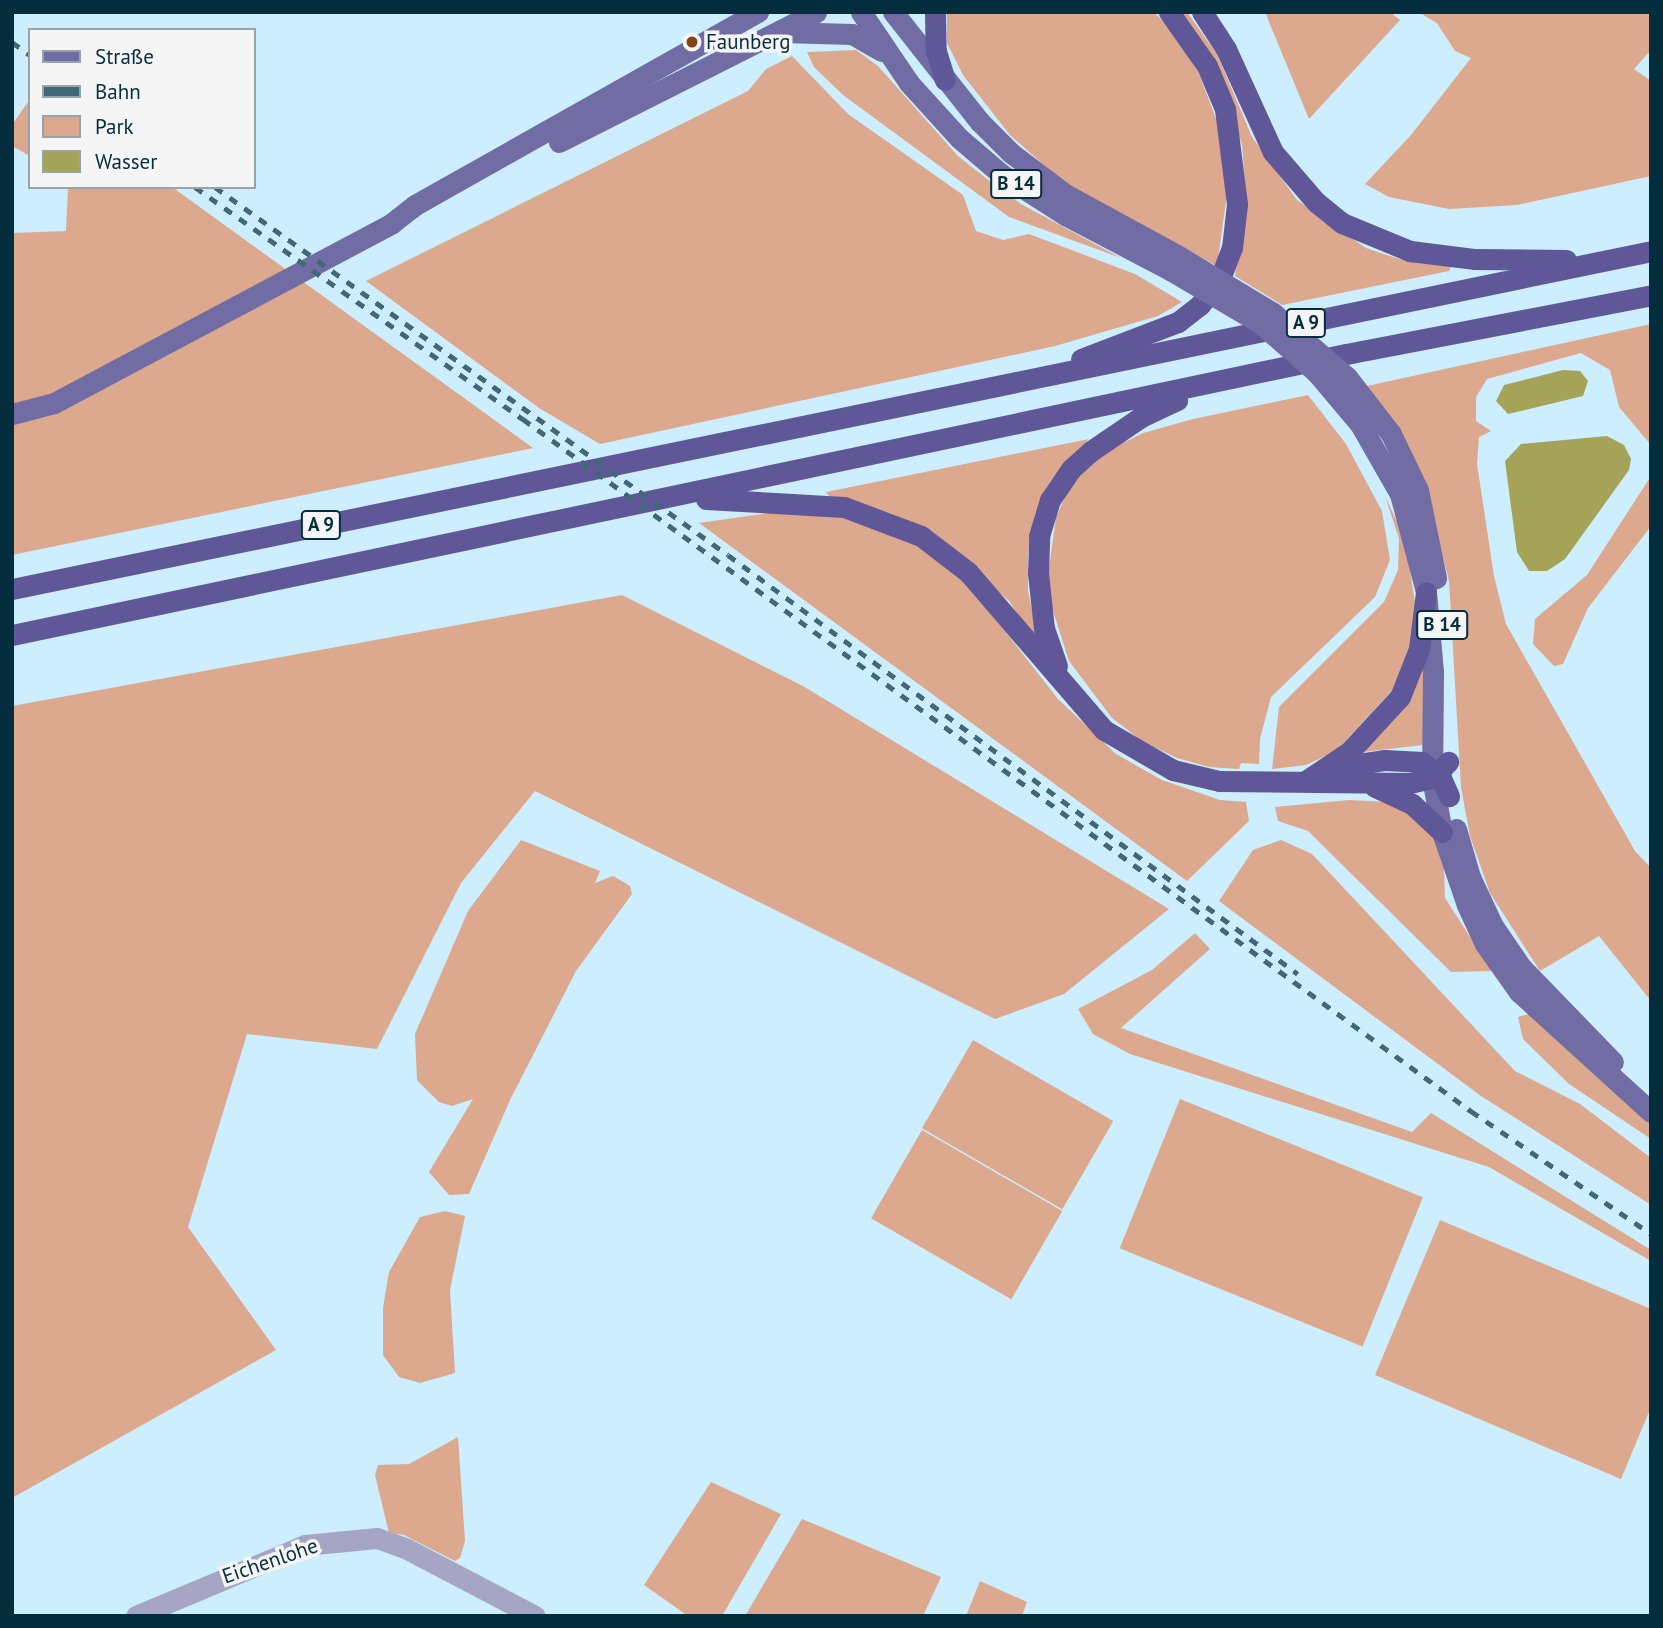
<!DOCTYPE html>
<html>
<head>
<meta charset="utf-8">
<style>
  body { margin:0 }
  #map { position:relative; width:1663px; height:1628px; overflow:hidden; background:#cdeefe; font-family:"PT Sans",sans-serif }
  div>[style] { position:absolute }
  [style*='--x'] { left:calc(var(--x)*1px); top:calc(var(--y)*1px); width:calc(var(--w)*1px); rotate:calc(var(--a)*1deg) }
  .green>* { inset:0; background:#dca88e; transform-origin:0 0 }
  .water>* { inset:0; background:#a4a358 }
  .minor>* { height:21px; margin:-10.5px; padding:0 10.5px; transform-origin:10.5px; border-radius:10.5px; background:#a7a5c5 }
  .major>* { height:21px; margin:-10.5px; padding:0 10.5px; transform-origin:10.5px; border-radius:10.5px; background:#726ca5 }
  .highway>* { height:21px; margin:-10.5px; padding:0 10.5px; transform-origin:10.5px; border-radius:10.5px; background:#5f5798 }
  .rail>* { height:5px; margin-top:-2.5px; transform-origin:0; background:repeating-linear-gradient(90deg,#416877 0 9px,transparent 0 18px) }
  .major-bridge>* { height:21px; margin:-10.5px; padding:0 10.5px; transform-origin:10.5px; border-radius:10.5px; background:#726ca5 }
  .dots>* { width:19px; height:19px; translate:-50% -50%; box-sizing:border-box; border:4px solid #f5f5f5; border-radius:50% }
  span { translate:-50% -50%; white-space:nowrap; text-align:center; line-height:1.15; -webkit-text-stroke:7px #f5f5f5; paint-order:stroke }
  .shield-label span { padding:2px 5px; background:#f5f5f5; border:2px solid; border-radius:5px; -webkit-text-stroke-width:0 }
  .shield-label { font-size:19px; color:#042e3d; font-weight:700 }
  .poi-label { font-size:21px; color:#042e3d }
  .left { translate:0 -50%; text-align:left }
  .street-label { font-size:21px; color:#042e3d }
  .frame { position:absolute; inset:0; border:14px solid #042e3d; pointer-events:none }
  .legend { position:absolute; left:28px; top:28px; width:228px; height:161px; box-sizing:border-box; background:#f5f5f5; border:2px solid #95a5ab; margin:0; padding:9px 12px; list-style:none; font-size:21px; color:#042e3d }
  .legend li { display:flex; align-items:center; gap:14px; height:35px }
  .legend b { width:35px; border:2px solid #95a5ab }
</style>
</head>
<body>
<div id="map">
  <div class="green">
    <div style="clip-path:polygon(947px 12px,1154px 12px,1174px 33px,1199px 74px,1220px 129px,1229px 180px,1217px 266px,1063px 182px,1010px 135px,963px 75px,947px 43px)"></div>
    <div style="clip-path:polygon(1180px 12px,1187px 12px,1217px 54px,1252px 137px,1297px 200px,1366px 248px,1399px 259px,1451px 267px,1449px 271px,1282px 305px,1235px 276px,1245px 183px,1242px 144px,1207px 49px)"></div>
    <div style="clip-path:polygon(1265px 12px,1390px 12px,1400px 20px,1309px 119px)"></div>
    <div style="clip-path:polygon(1418px 12px,1651px 12px,1651px 50px,1634px 69px,1651px 81px,1651px 176px,1517px 205px,1449px 209px,1389px 197px,1365px 184px,1411px 135px,1471px 58px,1455px 51px,1437px 23px)"></div>
    <div style="clip-path:polygon(856px 50px,878px 66px,958px 156px,987px 179px,1021px 204px,1121px 258px,1009px 217px,843px 95px,814px 67px,807px 52px)"></div>
    <div style="clip-path:polygon(792px 56px,848px 114px,963px 195px,976px 231px,1003px 240px,1029px 234px,1135px 274px,1182px 302px,1158px 316px,1055px 346px,600px 444px,539px 408px,366px 281px,748px 91px,766px 69px)"></div>
    <div style="clip-path:polygon(30px 99px,30px 156px,12px 146px,12px 125px)"></div>
    <div style="clip-path:polygon(68px 187px,172px 187px,533px 448px,12px 555px,12px 233px,66px 231px)"></div>
    <div style="clip-path:polygon(1651px 324px,1651px 445px,1619px 407px,1610px 370px,1581px 353px,1487px 379px,1476px 397px,1476px 421px,1491px 431px,1479px 437px,1477px 464px,1494px 576px,1506px 624px,1635px 851px,1651px 868px,1651px 1001px,1599px 936px,1540px 971px,1490px 893px,1470px 836px,1461px 787px,1449px 581px,1425px 489px,1429px 488px,1396px 426px,1367px 386px)"></div>
    <div style="clip-path:polygon(1308px 395px,1346px 444px,1382px 511px,1390px 560px,1375px 597px,1271px 697px,1260px 739px,1259px 764px,1241px 763px,1239px 769px,1209px 767px,1177px 758px,1142px 741px,1112px 718px,1069px 661px,1046px 589px,1056px 518px,1071px 483px,1109px 450px,1143px 433px,1193px 419px)"></div>
    <div style="clip-path:polygon(1089px 439px,1050px 482px,1034px 520px,1028px 553px,1028px 591px,1038px 638px,1032px 637px,1009px 601px,929px 530px,890px 513px,830px 497px,826px 492px)"></div>
    <div style="clip-path:polygon(1651px 476px,1651px 526px,1588px 608px,1563px 664px,1554px 666px,1533px 644px,1535px 619px,1587px 575px)"></div>
    <div style="clip-path:polygon(1385px 496px,1405px 539px,1416px 609px,1412px 650px,1399px 683px,1336px 751px,1306px 765px,1272px 769px,1279px 707px,1384px 602px,1398px 570px,1399px 539px)"></div>
    <div style="clip-path:polygon(798px 509px,839px 513px,894px 529px,962px 576px,1058px 699px,1116px 754px,1162px 780px,1220px 800px,1246px 802px,1249px 821px,1187px 881px,699px 523px)"></div>
    <div style="clip-path:polygon(622px 595px,803px 686px,1169px 909px,1064px 994px,995px 1019px,535px 791px,461px 883px,377px 1049px,247px 1034px,188px 1227px,276px 1350px,12px 1498px,12px 706px)"></div>
    <div style="clip-path:polygon(1428px 648px,1423px 745px,1354px 753px)"></div>
    <div style="clip-path:polygon(1349px 800px,1389px 802px,1412px 815px,1433px 836px,1444px 868px,1445px 898px,1492px 971px,1451px 972px,1308px 831px,1278px 821px,1275px 807px)"></div>
    <div style="clip-path:polygon(521px 840px,600px 871px,595px 883px,613px 876px,630px 886px,632px 894px,576px 971px,510px 1100px,469px 1194px,449px 1195px,429px 1172px,473px 1099px,452px 1106px,439px 1102px,417px 1080px,415px 1034px,468px 911px)"></div>
    <div style="clip-path:polygon(1281px 840px,1312px 854px,1515px 1071px,1580px 1104px,1651px 1158px,1651px 1205px,1481px 1096px,1219px 901px,1253px 850px)"></div>
    <div style="clip-path:polygon(1195px 933px,1210px 949px,1121px 1028px,1412px 1132px,1431px 1113px,1651px 1250px,1651px 1261px,1489px 1167px,1130px 1054px,1093px 1034px,1078px 1009px,1152px 970px)"></div>
    <div style="clip-path:polygon(1529px 1014px,1651px 1122px,1651px 1139px,1569px 1084px,1523px 1039px,1518px 1017px)"></div>
    <div style="left:973px;top:1040px;width:162px;height:102px;rotate:30deg"></div>
    <div style="left:1180px;top:1099px;width:262px;height:161px;rotate:22deg"></div>
    <div style="left:922px;top:1130px;width:162px;height:102px;rotate:30deg"></div>
    <div style="clip-path:polygon(445px 1211px,465px 1216px,450px 1290px,455px 1373px,420px 1383px,399px 1377px,383px 1355px,383px 1308px,389px 1272px,420px 1217px)"></div>
    <div style="clip-path:polygon(1440px 1220px,1651px 1309px,1651px 1407px,1621px 1479px,1375px 1375px)"></div>
    <div style="clip-path:polygon(458px 1437px,465px 1541px,460px 1558px,455px 1561px,404px 1535px,389px 1533px,375px 1475px,378px 1465px,409px 1464px)"></div>
    <div style="clip-path:polygon(711px 1482px,781px 1514px,722px 1616px,688px 1616px,644px 1585px)"></div>
    <div style="clip-path:polygon(802px 1519px,941px 1577px,923px 1616px,745px 1616px)"></div>
    <div style="clip-path:polygon(980px 1581px,1027px 1602px,1022px 1616px,966px 1616px)"></div>
  </div>
  <div class="water">
    <div style="clip-path:polygon(1563px 370px,1580px 371px,1588px 381px,1583px 396px,1508px 414px,1496px 401px,1504px 385px)"></div>
    <div style="clip-path:polygon(1607px 436px,1624px 445px,1631px 459px,1629px 470px,1565px 559px,1547px 571px,1529px 571px,1517px 552px,1505px 461px,1521px 444px)"></div>
  </div>
  <div class="minor">
    <div style="--x:136;--y:1616;--w:183;--a:-22.8"></div>
    <div style="--x:305;--y:1545;--w:72;--a:-5.6"></div>
    <div style="--x:377;--y:1538;--w:32;--a:20"></div>
    <div style="--x:407;--y:1549;--w:144;--a:27.6"></div>
  </div>
  <div class="major">
    <div style="--x:861;--y:12;--w:86;--a:55.9"></div>
    <div style="--x:909;--y:83;--w:74;--a:47.7"></div>
    <div style="--x:959;--y:138;--w:55;--a:40.6"></div>
    <div style="--x:1001;--y:174;--w:76;--a:32.6"></div>
    <div style="--x:1065;--y:215;--w:119;--a:27.6"></div>
    <div style="--x:893;--y:12;--w:140;--a:51.7"></div>
    <div style="--x:980;--y:122;--w:44;--a:45"></div>
    <div style="--x:1011;--y:153;--w:68;--a:37.2"></div>
    <div style="--x:1065;--y:194;--w:128;--a:28.6"></div>
    <div style="--x:782;--y:32;--w:70;--a:1.6"></div>
    <div style="--x:852;--y:34;--w:34;--a:30"></div>
    <div style="--x:559;--y:142;--w:288;--a:-26.8"></div>
    <div style="--x:12;--y:414;--w:43;--a:-14.7"></div>
    <div style="--x:54;--y:403;--w:383;--a:-28"></div>
    <div style="--x:392;--y:223;--w:29;--a:-38"></div>
    <div style="--x:415;--y:205;--w:394;--a:-29.4"></div>
    <div style="--x:1418;--y:490;--w:90;--a:78.4"></div>
    <div style="--x:1400;--y:494;--w:101;--a:75.1"></div>
    <div style="--x:1426;--y:592;--w:80;--a:85"></div>
    <div style="--x:1433;--y:672;--w:106;--a:90.5"></div>
    <div style="--x:1432;--y:778;--w:55;--a:79.5"></div>
    <div style="--x:1442;--y:832;--w:77;--a:71.1"></div>
    <div style="--x:1467;--y:905;--w:43;--a:65.2"></div>
    <div style="--x:1485;--y:944;--w:59;--a:54.7"></div>
    <div style="--x:1519;--y:992;--w:178;--a:42.3"></div>
    <div style="--x:1456;--y:829;--w:50;--a:73.7"></div>
    <div style="--x:1470;--y:877;--w:54;--a:64.9"></div>
    <div style="--x:1493;--y:926;--w:50;--a:55.7"></div>
    <div style="--x:1521;--y:967;--w:132;--a:45.9"></div>
  </div>
  <div class="highway">
    <div style="--x:935;--y:12;--w:39;--a:89"></div>
    <div style="--x:936;--y:51;--w:30;--a:73"></div>
    <div style="--x:1202;--y:12;--w:44;--a:57"></div>
    <div style="--x:1226;--y:49;--w:113;--a:65.5"></div>
    <div style="--x:1273;--y:152;--w:66;--a:49.3"></div>
    <div style="--x:1316;--y:202;--w:33;--a:39"></div>
    <div style="--x:1342;--y:223;--w:74;--a:22.4"></div>
    <div style="--x:1410;--y:251;--w:64;--a:7.1"></div>
    <div style="--x:1474;--y:259;--w:92;--a:0.6"></div>
    <div style="--x:1081;--y:359;--w:104;--a:-20.9"></div>
    <div style="--x:1178;--y:322;--w:28;--a:-38"></div>
    <div style="--x:1200;--y:305;--w:36;--a:-54"></div>
    <div style="--x:1221;--y:276;--w:30;--a:-69"></div>
    <div style="--x:1232;--y:248;--w:44;--a:-83.5"></div>
    <div style="--x:1237;--y:204;--w:96;--a:-97.2"></div>
    <div style="--x:1225;--y:109;--w:47;--a:-112.7"></div>
    <div style="--x:1207;--y:66;--w:66;--a:-125.1"></div>
    <div style="--x:706;--y:499;--w:138;--a:3.3"></div>
    <div style="--x:844;--y:507;--w:82;--a:20.6"></div>
    <div style="--x:921;--y:536;--w:59;--a:37.5"></div>
    <div style="--x:968;--y:572;--w:208;--a:49.3"></div>
    <div style="--x:1104;--y:730;--w:80;--a:30.1"></div>
    <div style="--x:1173;--y:770;--w:47;--a:13.4"></div>
    <div style="--x:1219;--y:781;--w:191;--a:0.6"></div>
    <div style="--x:1410;--y:783;--w:23;--a:-13"></div>
    <div style="--x:1432;--y:778;--w:23;--a:-45"></div>
    <div style="--x:12;--y:589;--w:1673;--a:-11.65"></div>
    <div style="--x:12;--y:635;--w:1363;--a:-11.9"></div>
    <div style="--x:1346;--y:354;--w:311;--a:-10.9"></div>
    <div style="--x:1057;--y:666;--w:39;--a:-109"></div>
    <div style="--x:1044;--y:629;--w:56;--a:-96.1"></div>
    <div style="--x:1038;--y:573;--w:37;--a:-88"></div>
    <div style="--x:1039;--y:536;--w:38;--a:-73"></div>
    <div style="--x:1050;--y:500;--w:37;--a:-56"></div>
    <div style="--x:1071;--y:469;--w:27;--a:-42"></div>
    <div style="--x:1091;--y:451;--w:60;--a:-34.2"></div>
    <div style="--x:1141;--y:417;--w:40;--a:-25"></div>
    <div style="--x:1331;--y:768;--w:55;--a:-8.4"></div>
    <div style="--x:1385;--y:760;--w:37;--a:3"></div>
    <div style="--x:1422;--y:762;--w:25;--a:40"></div>
    <div style="--x:1441;--y:778;--w:20;--a:66"></div>
    <div style="--x:1307;--y:780;--w:50;--a:-33.7"></div>
    <div style="--x:1349;--y:752;--w:75;--a:-47.2"></div>
    <div style="--x:1400;--y:697;--w:52;--a:-68.4"></div>
    <div style="--x:1419;--y:649;--w:57;--a:-83"></div>
    <div style="--x:1375;--y:787;--w:41;--a:24.7"></div>
    <div style="--x:1412;--y:804;--w:41;--a:43"></div>
  </div>
  <div class="rail">
    <div style="--x:12;--y:42;--w:22;--a:36"></div>
    <div style="--x:195;--y:187;--w:402;--a:35.3"></div>
    <div style="--x:523;--y:419;--w:1174;--a:36.13"></div>
    <div style="--x:1471;--y:1111;--w:218;--a:34.3"></div>
    <div style="--x:215;--y:187;--w:631;--a:35.65"></div>
    <div style="--x:728;--y:555;--w:707;--a:36.32"></div>
  </div>
  <div class="major-bridge">
    <div style="--x:1177;--y:255;--w:112;--a:31.1"></div>
    <div style="--x:1273;--y:313;--w:98;--a:40.9"></div>
    <div style="--x:1347;--y:377;--w:72;--a:52.3"></div>
    <div style="--x:1391;--y:434;--w:62;--a:64.3"></div>
    <div style="--x:1170;--y:270;--w:104;--a:30.5"></div>
    <div style="--x:1260;--y:323;--w:74;--a:41.2"></div>
    <div style="--x:1316;--y:372;--w:68;--a:49.8"></div>
    <div style="--x:1360;--y:424;--w:81;--a:60.3"></div>
  </div>
  <div class="dots">
    <div style="left:692px;top:42px;background:#864117"></div>
  </div>
  <div class="shield-label">
    <span style="left:1016px;top:184px">B 14</span>
    <span style="left:1306px;top:323px">A 9</span>
    <span style="left:321px;top:525px">A 9</span>
    <span style="left:1442px;top:625px">B 14</span>
  </div>
  <div class="poi-label">
    <span class="left" style="left:706px;top:42px">Faunberg</span>
  </div>
  <div class="street-label">
    <span style="left:270px;top:1561px;rotate:-19deg">Eichenlohe</span>
  </div>
  <div class="frame"></div>
  <ul class="legend">
  <li><b style="height:9px;background:#726ca5"></b>Straße</li>
  <li><b style="height:9px;background:#416877"></b>Bahn</li>
  <li><b style="height:19px;background:#dca88e"></b>Park</li>
  <li><b style="height:19px;background:#a4a358"></b>Wasser</li>
  </ul>
</div>
</body>
</html>
